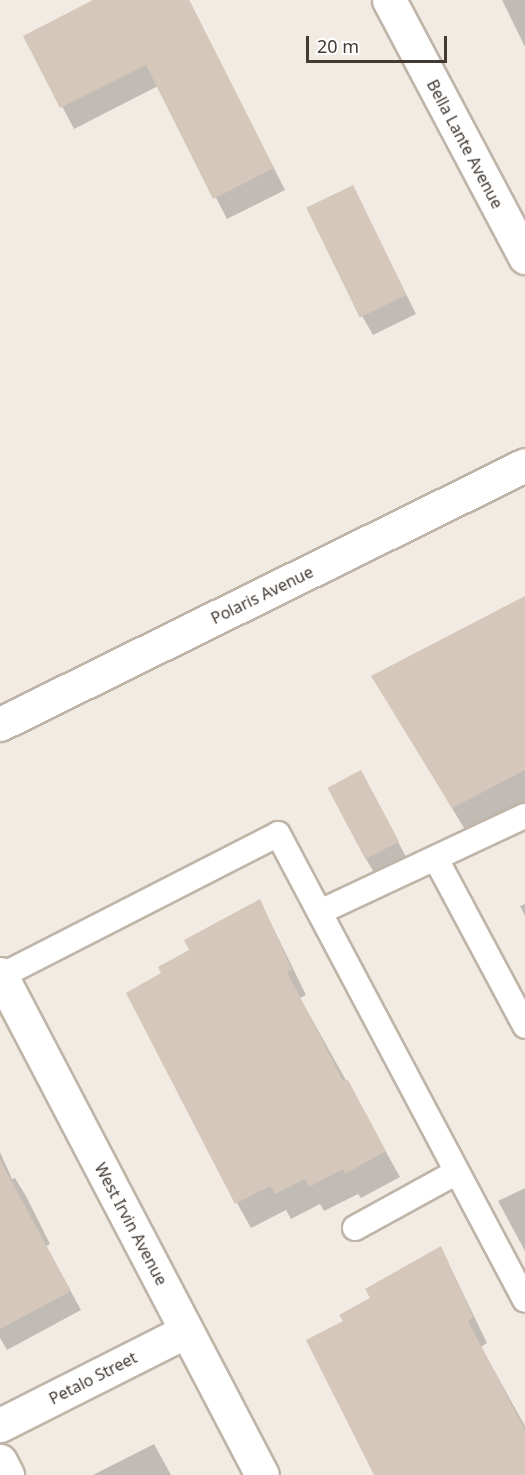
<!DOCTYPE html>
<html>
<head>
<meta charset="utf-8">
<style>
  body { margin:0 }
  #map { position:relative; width:525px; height:1475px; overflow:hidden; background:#f1ebe3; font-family:"Noto Sans",sans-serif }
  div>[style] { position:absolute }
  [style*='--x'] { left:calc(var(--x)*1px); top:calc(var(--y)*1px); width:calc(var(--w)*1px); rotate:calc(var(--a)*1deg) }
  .shadow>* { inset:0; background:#0003 }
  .building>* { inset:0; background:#d6c7bb; transform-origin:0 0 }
  .roads { filter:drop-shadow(2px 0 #c0b4a8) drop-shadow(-2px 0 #c0b4a8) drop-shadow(0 2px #c0b4a8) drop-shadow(0 -2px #c0b4a8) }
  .lane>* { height:24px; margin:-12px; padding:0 12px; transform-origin:12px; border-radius:12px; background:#fff }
  .street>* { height:33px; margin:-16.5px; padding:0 16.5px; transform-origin:16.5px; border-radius:16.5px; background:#fff }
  span { translate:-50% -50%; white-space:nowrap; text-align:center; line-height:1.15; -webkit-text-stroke:6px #fff; paint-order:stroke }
  .street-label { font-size:16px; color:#433a33 }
  .scale { position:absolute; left:306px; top:36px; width:141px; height:27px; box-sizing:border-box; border:3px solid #433a33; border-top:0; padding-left:8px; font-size:18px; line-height:21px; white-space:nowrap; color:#433a33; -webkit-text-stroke:4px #fff; paint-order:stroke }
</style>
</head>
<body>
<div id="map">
  <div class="shadow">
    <div style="clip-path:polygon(96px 0,189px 0,285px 190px,227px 219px,158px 86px,74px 129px,25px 36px)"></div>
    <div style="clip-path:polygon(502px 0,525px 0,525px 47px)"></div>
    <div style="clip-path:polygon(352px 187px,416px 314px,373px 335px,362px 316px)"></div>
    <div style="clip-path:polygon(525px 613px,525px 805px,467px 833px,388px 702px)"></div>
    <div style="clip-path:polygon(361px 772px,412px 868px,381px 884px,366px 859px)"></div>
    <div style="clip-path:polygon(260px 901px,306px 995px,300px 998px,400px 1177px,361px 1198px,358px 1194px,324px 1211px,320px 1204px,291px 1219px,286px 1210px,251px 1228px,237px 1203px,163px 973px)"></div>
    <div style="clip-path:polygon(525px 904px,525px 916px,520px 906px)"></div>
    <div style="clip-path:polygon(0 1152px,12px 1179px,15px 1178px,26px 1196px,50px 1244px,46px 1246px,81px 1310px,7px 1350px,0 1338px)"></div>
    <div style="clip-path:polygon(525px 1188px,525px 1251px,498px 1201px)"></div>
    <div style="clip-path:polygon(441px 1248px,487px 1343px,481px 1347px,525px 1426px,525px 1475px,377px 1475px,344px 1322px)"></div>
    <div style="clip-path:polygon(154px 1444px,171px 1475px,93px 1475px)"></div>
  </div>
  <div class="building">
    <div style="clip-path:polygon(93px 0,189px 0,274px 168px,213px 199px,146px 65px,60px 108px,23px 36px)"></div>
    <div style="left:353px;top:185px;width:122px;height:52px;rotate:64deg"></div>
    <div style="clip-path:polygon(525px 596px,525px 770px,452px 808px,371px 676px)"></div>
    <div style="left:361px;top:770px;width:81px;height:38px;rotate:62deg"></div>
    <div style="clip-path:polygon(260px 899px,292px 970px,287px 972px,343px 1081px,348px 1080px,386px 1151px,345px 1174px,343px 1169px,309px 1187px,305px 1179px,275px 1194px,270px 1186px,235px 1204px,126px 993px,161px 973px,158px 967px,189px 950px,184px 940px)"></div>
    <div style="clip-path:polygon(0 1160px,71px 1291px,0 1329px)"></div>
    <div style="clip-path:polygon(441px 1246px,473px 1317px,468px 1321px,525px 1430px,525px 1475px,374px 1475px,306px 1340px,343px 1321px,339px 1315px,370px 1298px,365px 1289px)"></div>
  </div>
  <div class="roads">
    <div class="lane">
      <div style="--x:436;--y:859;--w:189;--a:61.9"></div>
      <div style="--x:322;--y:911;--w:224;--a:-25.1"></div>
      <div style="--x:1;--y:976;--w:311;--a:-27.1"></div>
      <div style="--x:278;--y:834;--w:527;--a:62.07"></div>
      <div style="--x:355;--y:1228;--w:116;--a:-28.8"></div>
    </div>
    <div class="street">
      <div style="--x:389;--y:0;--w:291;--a:62.1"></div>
      <div style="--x:0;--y:724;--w:585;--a:-26.26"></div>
      <div style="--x:0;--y:974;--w:565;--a:62.39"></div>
      <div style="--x:0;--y:1425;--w:208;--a:-26.8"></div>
      <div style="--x:0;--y:1461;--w:16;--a:63"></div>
    </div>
  </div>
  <div class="street-label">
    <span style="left:465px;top:144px;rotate:62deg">Bella Lante Avenue</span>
    <span style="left:262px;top:595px;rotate:-26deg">Polaris Avenue</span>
    <span style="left:131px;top:1224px;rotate:62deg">West Irvin Avenue</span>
    <span style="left:93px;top:1378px;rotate:-27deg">Petalo Street</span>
  </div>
  <div class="scale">20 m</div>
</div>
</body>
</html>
